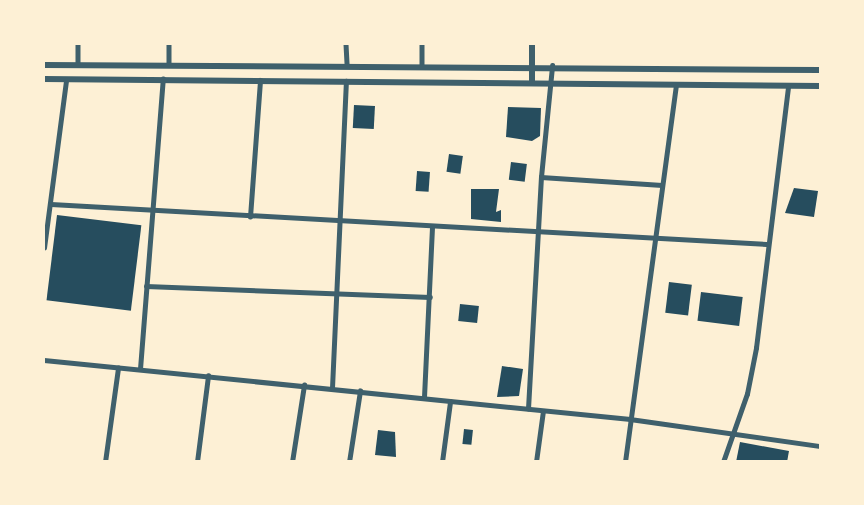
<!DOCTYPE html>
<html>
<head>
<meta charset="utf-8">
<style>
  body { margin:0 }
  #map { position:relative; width:864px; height:505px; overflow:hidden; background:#fdf0d5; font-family:"Nunito Sans",sans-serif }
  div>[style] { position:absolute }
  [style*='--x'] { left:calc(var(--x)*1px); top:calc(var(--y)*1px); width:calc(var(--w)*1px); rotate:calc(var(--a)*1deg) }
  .building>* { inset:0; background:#264d5e; transform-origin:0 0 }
  .minor>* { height:4.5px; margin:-2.25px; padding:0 2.25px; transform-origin:2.25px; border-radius:2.25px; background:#3f606c }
  .tertiary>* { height:6px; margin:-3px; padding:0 3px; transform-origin:3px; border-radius:3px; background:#3f606c }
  span { translate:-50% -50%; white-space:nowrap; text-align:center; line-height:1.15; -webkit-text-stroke:6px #fdf0d5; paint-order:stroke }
  .frame { position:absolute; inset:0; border:45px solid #fdf0d5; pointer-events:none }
</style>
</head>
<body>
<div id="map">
  <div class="building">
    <div style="left:354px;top:105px;width:21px;height:23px;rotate:3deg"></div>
    <div style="clip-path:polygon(508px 107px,541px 108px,540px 136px,532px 141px,506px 137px)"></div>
    <div style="left:449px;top:154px;width:14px;height:18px;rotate:8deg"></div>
    <div style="left:511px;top:162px;width:16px;height:18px;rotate:7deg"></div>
    <div style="left:417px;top:171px;width:13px;height:20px;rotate:4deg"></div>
    <div style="clip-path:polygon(794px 188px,818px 191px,814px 217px,785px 213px)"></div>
    <div style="clip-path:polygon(471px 189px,499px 189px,496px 212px,501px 210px,501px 222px,471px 219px)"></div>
    <div style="left:57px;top:215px;width:85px;height:86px;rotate:7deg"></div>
    <div style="left:669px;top:282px;width:23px;height:31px;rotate:7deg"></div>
    <div style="left:701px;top:292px;width:42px;height:29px;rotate:7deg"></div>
    <div style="left:460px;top:304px;width:19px;height:17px;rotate:6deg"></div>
    <div style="clip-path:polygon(502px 366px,523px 369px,519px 396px,497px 397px)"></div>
    <div style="left:464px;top:429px;width:9px;height:15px;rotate:6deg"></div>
    <div style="clip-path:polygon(378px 430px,395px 432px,396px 457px,375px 455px)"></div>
    <div style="clip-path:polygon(740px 442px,789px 451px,787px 462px,736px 462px)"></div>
  </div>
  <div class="minor">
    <div style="--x:78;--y:44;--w:21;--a:90"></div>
    <div style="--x:169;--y:44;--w:20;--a:90"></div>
    <div style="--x:346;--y:44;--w:21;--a:87"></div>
    <div style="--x:422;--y:44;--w:22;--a:90"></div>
    <div style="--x:541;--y:177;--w:121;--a:3.8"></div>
    <div style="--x:51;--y:204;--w:716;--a:3.2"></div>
    <div style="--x:250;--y:217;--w:137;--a:-85.8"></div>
    <div style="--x:44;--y:248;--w:169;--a:-82.5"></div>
    <div style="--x:146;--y:286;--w:284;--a:2.2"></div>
    <div style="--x:44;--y:360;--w:589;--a:5.75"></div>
    <div style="--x:630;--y:419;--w:192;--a:8.1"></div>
    <div style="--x:140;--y:369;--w:291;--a:-85.5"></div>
    <div style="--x:332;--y:388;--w:307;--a:-87.4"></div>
    <div style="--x:424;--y:397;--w:169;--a:-87.3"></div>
    <div style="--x:528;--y:409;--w:232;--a:-86.8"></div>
    <div style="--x:541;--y:177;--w:112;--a:-84.3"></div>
    <div style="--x:105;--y:462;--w:95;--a:-82.1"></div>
    <div style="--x:197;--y:462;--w:87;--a:-82.7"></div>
    <div style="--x:292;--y:462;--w:78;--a:-81.1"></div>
    <div style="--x:349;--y:462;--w:72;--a:-81.2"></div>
    <div style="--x:442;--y:462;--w:61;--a:-82.4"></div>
    <div style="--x:536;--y:462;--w:51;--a:-82.2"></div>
    <div style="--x:625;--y:462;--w:381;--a:-82.3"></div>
    <div style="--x:723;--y:462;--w:72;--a:-70.6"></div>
    <div style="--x:747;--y:394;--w:47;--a:-78.9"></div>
    <div style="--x:756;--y:348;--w:264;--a:-83"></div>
  </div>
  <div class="tertiary">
    <div style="--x:44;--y:65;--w:776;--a:0.37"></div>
    <div style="--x:44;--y:79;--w:776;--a:0.52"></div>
    <div style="--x:532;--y:82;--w:38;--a:-90"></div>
  </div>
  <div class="frame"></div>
</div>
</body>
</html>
